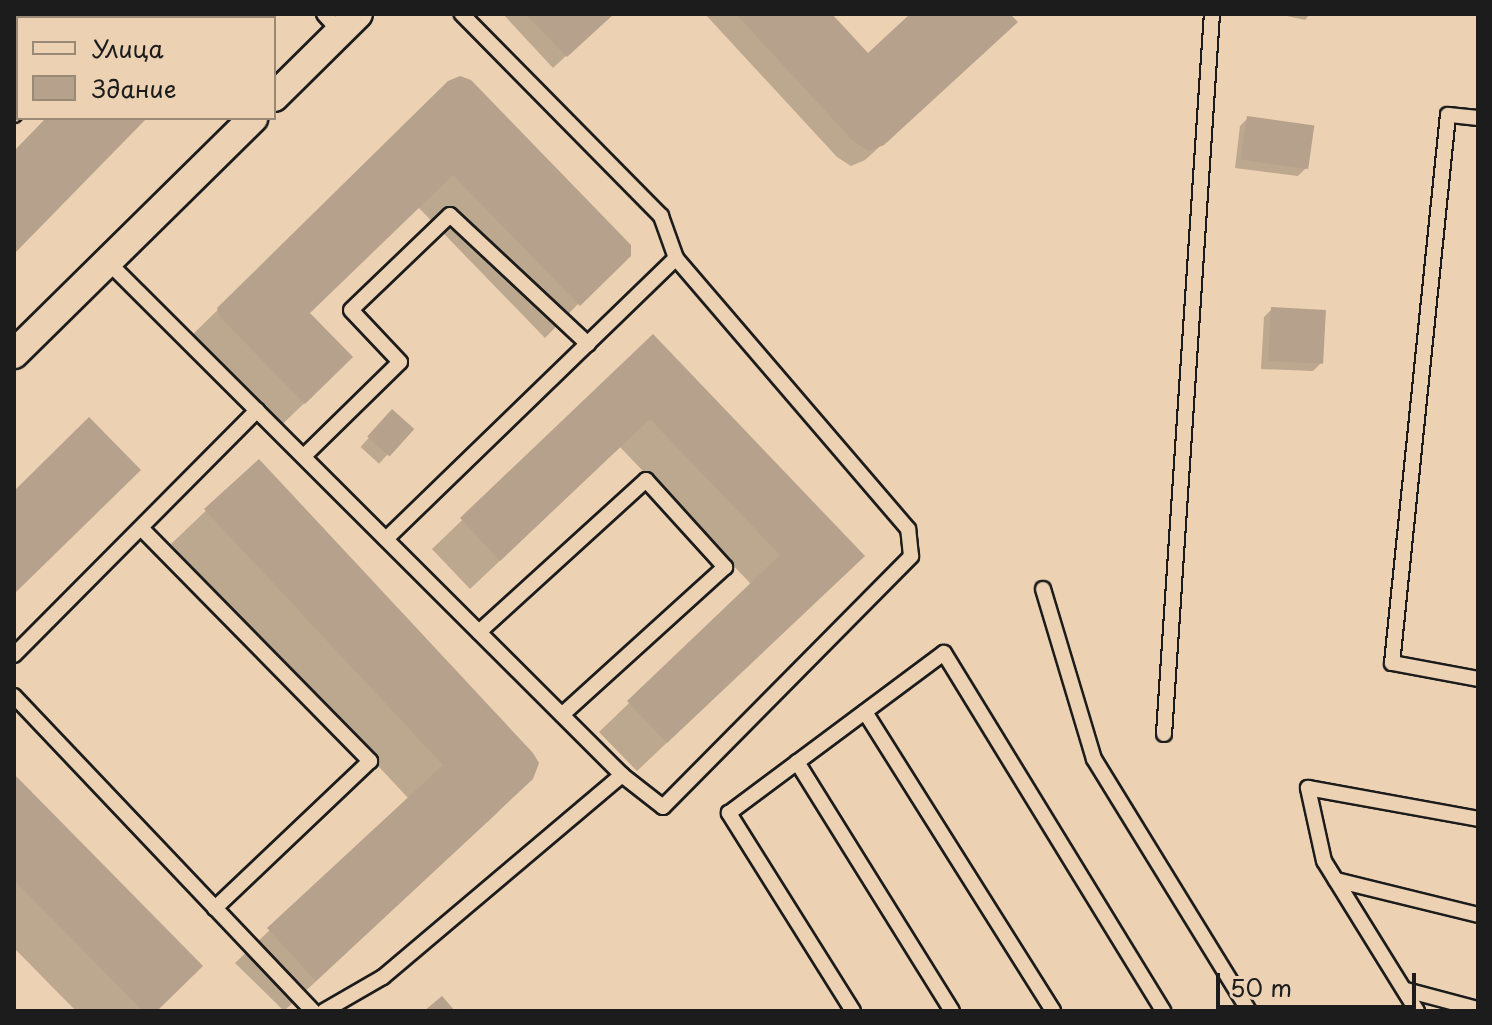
<!DOCTYPE html>
<html>
<head>
<meta charset="utf-8">
<style>
  body { margin:0 }
  #map { position:relative; width:1492px; height:1025px; overflow:hidden; background:#ecd1b3; font-family:"Playpen Sans",sans-serif }
  div>[style] { position:absolute }
  [style*='--x'] { left:calc(var(--x)*1px); top:calc(var(--y)*1px); width:calc(var(--w)*1px); rotate:calc(var(--a)*1deg) }
  .shadow>* { inset:0; background:#0003; transform-origin:0 0 }
  .building>* { inset:0; background:#b5a18c; transform-origin:0 0 }
  .roads { filter:drop-shadow(2px 0 #1c1c1c) drop-shadow(-2px 0 #1c1c1c) drop-shadow(0 2px #1c1c1c) drop-shadow(0 -2px #1c1c1c) }
  .service>* { height:14px; margin:-7px; padding:0 7px; transform-origin:7px; border-radius:7px; background:#ecd1b3 }
  .minor>* { height:28px; margin:-14px; padding:0 14px; transform-origin:14px; border-radius:14px; background:#ecd1b3 }
  span { translate:-50% -50%; white-space:nowrap; text-align:center; line-height:1.15; -webkit-text-stroke:7px #ecd1b3; paint-order:stroke }
  .frame { position:absolute; inset:0; border:16px solid #1c1c1c; pointer-events:none }
  .legend { position:absolute; left:16px; top:16px; width:260px; height:104px; box-sizing:border-box; background:#ecd1b3; border:2px solid #998977; margin:0; padding:10px 14px; list-style:none; font-size:24px; color:#1c1c1c }
  .legend li { display:flex; align-items:center; gap:16px; height:40px }
  .legend b { width:40px; border:2px solid #998977 }
  .scale { position:absolute; left:1216px; top:973px; width:200px; height:36px; box-sizing:border-box; border:4px solid #1c1c1c; border-top:0; padding-left:10px; font-size:24px; line-height:28px; white-space:nowrap; color:#1c1c1c; -webkit-text-stroke:6px #ecd1b3; paint-order:stroke }
</style>
</head>
<body>
<div id="map">
  <div class="shadow">
    <div style="clip-path:polygon(503px 14px,611px 14px,553px 68px)"></div>
    <div style="clip-path:polygon(705px 14px,829px 14px,867px 55px,913px 14px,1007px 14px,999px 38px,865px 160px,851px 166px,837px 157px)"></div>
    <div style="clip-path:polygon(1278px 14px,1310px 14px,1305px 20px)"></div>
    <div style="clip-path:polygon(449px 83px,578px 304px,545px 338px,418px 207px,308px 314px,317px 391px,270px 436px,187px 351px,184px 343px)"></div>
    <div style="clip-path:polygon(1248px 118px,1306px 168px,1298px 176px,1235px 168px,1240px 126px)"></div>
    <div style="clip-path:polygon(1272px 309px,1321px 363px,1313px 371px,1261px 369px,1264px 317px)"></div>
    <div style="clip-path:polygon(653px 337px,833px 585px,637px 771px,599px 732px,752px 585px,620px 447px,470px 589px,432px 549px)"></div>
    <div style="left:392px;top:412px;width:25px;height:47px;rotate:42deg"></div>
    <div style="clip-path:polygon(258px 461px,535px 759px,536px 771px,497px 813px,284px 1011px,235px 963px,409px 799px,171px 544px)"></div>
    <div style="clip-path:polygon(14px 777px,154px 1011px,76px 1011px,14px 948px)"></div>
  </div>
  <div class="building">
    <div style="left:148px;top:14px;width:100px;height:6px"></div>
    <div style="clip-path:polygon(526px 14px,614px 14px,567px 57px)"></div>
    <div style="clip-path:polygon(736px 14px,832px 14px,868px 53px,910px 14px,1010px 14px,1018px 22px,884px 145px,869px 151px,853px 141px)"></div>
    <div style="clip-path:polygon(460px 76px,471px 80px,631px 245px,631px 256px,580px 306px,453px 175px,310px 313px,353px 357px,305px 404px,220px 317px,217px 308px,448px 81px)"></div>
    <div style="left:1247px;top:116px;width:68px;height:44px;rotate:8deg"></div>
    <div style="clip-path:polygon(46px 118px,147px 118px,14px 254px,14px 151px)"></div>
    <div style="left:1271px;top:307px;width:55px;height:54px;rotate:3deg"></div>
    <div style="clip-path:polygon(653px 334px,865px 556px,667px 743px,627px 701px,780px 555px,650px 419px,500px 561px,460px 518px)"></div>
    <div style="left:392px;top:409px;width:30px;height:37px;rotate:42deg"></div>
    <div style="clip-path:polygon(89px 417px,141px 470px,14px 594px,14px 491px)"></div>
    <div style="clip-path:polygon(259px 459px,533px 753px,539px 763px,533px 779px,316px 981px,267px 928px,443px 765px,204px 509px)"></div>
    <div style="clip-path:polygon(14px 774px,203px 966px,157px 1011px,143px 1011px,14px 880px)"></div>
    <div style="clip-path:polygon(442px 996px,455px 1011px,424px 1011px)"></div>
  </div>
  <div class="roads">
    <div class="service">
      <div style="--x:324;--y:14;--w:24;--a:48"></div>
      <div style="--x:112;--y:18;--w:6;--a:-45"></div>
      <div style="--x:14;--y:115;--w:6;--a:-45"></div>
      <div style="--x:1478;--y:118;--w:30;--a:-174"></div>
      <div style="--x:1448;--y:115;--w:551;--a:95.83"></div>
      <div style="--x:1392;--y:663;--w:87;--a:10.5"></div>
      <div style="--x:108;--y:262;--w:726;--a:44.94"></div>
      <div style="--x:622;--y:775;--w:52;--a:38"></div>
      <div style="--x:663;--y:807;--w:353;--a:-45.3"></div>
      <div style="--x:911;--y:556;--w:27;--a:-96"></div>
      <div style="--x:908;--y:529;--w:357;--a:-130.6"></div>
      <div style="--x:676;--y:258;--w:45;--a:-109.7"></div>
      <div style="--x:661;--y:216;--w:284;--a:-134.6"></div>
      <div style="--x:304;--y:456;--w:134;--a:-44.4"></div>
      <div style="--x:400;--y:362;--w:71;--a:-133.3"></div>
      <div style="--x:351;--y:310;--w:137;--a:-43.8"></div>
      <div style="--x:450;--y:215;--w:189;--a:43.1"></div>
      <div style="--x:141;--y:528;--w:327;--a:45.5"></div>
      <div style="--x:370;--y:761;--w:214;--a:136.5"></div>
      <div style="--x:386;--y:539;--w:404;--a:-44.1"></div>
      <div style="--x:1043;--y:589;--w:177;--a:73.3"></div>
      <div style="--x:1094;--y:759;--w:296;--a:58.4"></div>
      <div style="--x:479;--y:632;--w:226;--a:-42.3"></div>
      <div style="--x:646;--y:480;--w:118;--a:47.8"></div>
      <div style="--x:725;--y:567;--w:220;--a:137.8"></div>
      <div style="--x:14;--y:655;--w:345;--a:-45.2"></div>
      <div style="--x:14;--y:696;--w:434;--a:46.5"></div>
      <div style="--x:865;--y:712;--w:353;--a:57.8"></div>
      <div style="--x:1164;--y:734;--w:722;--a:-86.19"></div>
      <div style="--x:797;--y:762;--w:293;--a:58.1"></div>
      <div style="--x:1336;--y:880;--w:146;--a:13.8"></div>
      <div style="--x:1406;--y:990;--w:74;--a:14.8"></div>
      <div style="--x:324;--y:1011;--w:68;--a:-30"></div>
      <div style="--x:383;--y:977;--w:313;--a:-40.2"></div>
      <div style="--x:853;--y:1011;--w:234;--a:-122.1"></div>
      <div style="--x:729;--y:813;--w:268;--a:-36.7"></div>
      <div style="--x:944;--y:653;--w:420;--a:58.5"></div>
      <div style="--x:1417;--y:1011;--w:176;--a:-121.8"></div>
      <div style="--x:1324;--y:861;--w:75;--a:-102.4"></div>
      <div style="--x:1308;--y:788;--w:173;--a:10.3"></div>
    </div>
    <div class="minor">
      <div style="--x:274;--y:97;--w:118;--a:-44.7"></div>
      <div style="--x:14;--y:354;--w:336;--a:-44.6"></div>
    </div>
  </div>
  <div class="frame"></div>
  <ul class="legend">
  <li><b style="height:10px;background:#ecd1b3"></b>Улица</li>
  <li><b style="height:22px;background:#b5a18c"></b>Здание</li>
  </ul>
  <div class="scale">50 m</div>
</div>
</body>
</html>
